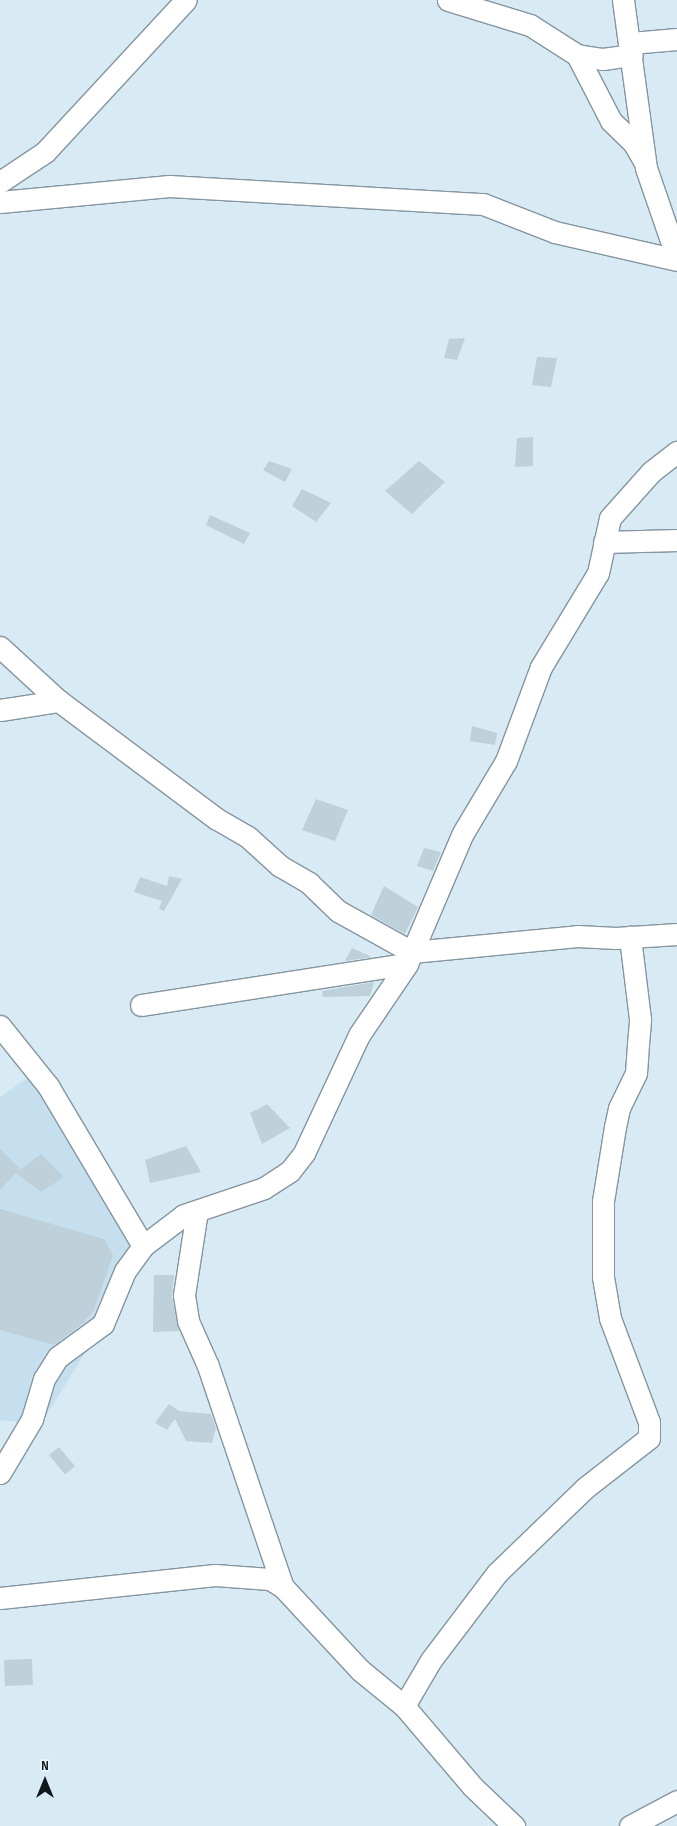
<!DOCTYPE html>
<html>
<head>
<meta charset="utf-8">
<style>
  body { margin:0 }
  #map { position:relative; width:677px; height:1826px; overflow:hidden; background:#d8eaf4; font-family:"Sofia Sans Condensed",sans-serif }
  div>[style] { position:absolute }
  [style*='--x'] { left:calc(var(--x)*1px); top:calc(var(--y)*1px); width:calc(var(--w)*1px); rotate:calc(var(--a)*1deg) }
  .built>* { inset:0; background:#c6dfee }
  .building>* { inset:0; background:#bed0da; transform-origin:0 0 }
  .roads { filter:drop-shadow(1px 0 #85959f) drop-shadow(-1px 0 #85959f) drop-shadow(0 1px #85959f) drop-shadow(0 -1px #85959f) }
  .minor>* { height:21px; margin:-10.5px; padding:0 10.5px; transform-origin:10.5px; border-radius:10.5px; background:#fff }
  span { translate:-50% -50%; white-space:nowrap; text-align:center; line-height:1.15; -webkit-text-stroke:5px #e8f6ff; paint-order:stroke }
  .north { position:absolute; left:20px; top:1756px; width:50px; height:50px; -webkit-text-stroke:4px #e8f6ff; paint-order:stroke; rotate:0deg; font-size:14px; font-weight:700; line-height:20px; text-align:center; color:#10171a }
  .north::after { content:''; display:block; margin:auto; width:18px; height:22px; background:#10171a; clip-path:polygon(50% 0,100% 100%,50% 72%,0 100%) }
</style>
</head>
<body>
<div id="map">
  <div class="built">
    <div style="clip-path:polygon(32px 1075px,135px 1249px,103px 1324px,41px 1424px,0 1420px,0 1097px)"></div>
  </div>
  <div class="building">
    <div style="clip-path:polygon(465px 338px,457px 360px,444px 358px,449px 339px)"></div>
    <div style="clip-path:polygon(537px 357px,557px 358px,551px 387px,532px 385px)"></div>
    <div style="clip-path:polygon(533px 437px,533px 466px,515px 467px,517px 438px)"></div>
    <div style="clip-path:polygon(269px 461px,292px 469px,285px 482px,263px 470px)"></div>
    <div style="clip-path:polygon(419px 461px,445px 482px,412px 514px,385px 491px)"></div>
    <div style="clip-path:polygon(302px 489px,331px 503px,316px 522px,292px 506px)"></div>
    <div style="clip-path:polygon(210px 515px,250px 533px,244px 544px,206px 525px)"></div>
    <div style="clip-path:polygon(472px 726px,497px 733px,495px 745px,470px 741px)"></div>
    <div style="clip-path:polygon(316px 799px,348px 810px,335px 841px,302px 830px)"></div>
    <div style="clip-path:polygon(424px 848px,441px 852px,433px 871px,417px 866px)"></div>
    <div style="clip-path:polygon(169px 876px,182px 879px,164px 911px,159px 909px,162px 901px,134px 892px,140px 877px,167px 886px)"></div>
    <div style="clip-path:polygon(384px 886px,418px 907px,405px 934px,371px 915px)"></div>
    <div style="clip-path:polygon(352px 948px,372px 957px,345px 961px)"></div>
    <div style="clip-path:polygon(374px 982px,370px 996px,323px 997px,322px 991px)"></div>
    <div style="clip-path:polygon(267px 1104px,290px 1128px,262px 1144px,250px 1113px)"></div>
    <div style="clip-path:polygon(186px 1146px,201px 1172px,150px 1183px,145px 1160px)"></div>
    <div style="clip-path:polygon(0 1149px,20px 1169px,0 1190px)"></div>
    <div style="clip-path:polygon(41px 1154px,64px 1177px,41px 1192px,16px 1173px)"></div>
    <div style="clip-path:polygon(0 1209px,104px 1239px,113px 1255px,94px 1310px,83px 1323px,54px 1345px,0 1330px)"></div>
    <div style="clip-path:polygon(154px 1275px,174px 1275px,172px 1297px,179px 1331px,153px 1332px)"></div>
    <div style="clip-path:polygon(169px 1404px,179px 1411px,211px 1414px,216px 1428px,212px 1443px,186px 1441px,175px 1419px,167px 1430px,155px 1423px)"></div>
    <div style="left:59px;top:1447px;width:25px;height:13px;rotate:50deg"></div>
    <div style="left:32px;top:1659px;width:26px;height:28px;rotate:88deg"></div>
  </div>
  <div class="roads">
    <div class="minor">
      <div style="--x:448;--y:0;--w:86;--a:17"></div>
      <div style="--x:530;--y:25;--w:56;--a:32.6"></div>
      <div style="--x:577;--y:55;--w:26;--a:9"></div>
      <div style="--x:603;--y:59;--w:29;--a:-8"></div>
      <div style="--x:623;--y:0;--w:170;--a:82.2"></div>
      <div style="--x:646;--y:168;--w:95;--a:71"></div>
      <div style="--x:631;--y:43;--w:46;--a:-5"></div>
      <div style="--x:577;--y:55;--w:74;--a:62.7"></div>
      <div style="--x:611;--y:121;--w:30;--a:44"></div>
      <div style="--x:633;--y:142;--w:24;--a:60"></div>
      <div style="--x:0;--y:182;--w:54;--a:-33.7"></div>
      <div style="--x:45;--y:152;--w:207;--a:-47.2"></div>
      <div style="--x:0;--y:202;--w:170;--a:-5.4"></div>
      <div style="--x:169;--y:186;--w:315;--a:3.3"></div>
      <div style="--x:483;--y:204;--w:77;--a:21.3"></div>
      <div style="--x:555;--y:232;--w:125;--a:12.9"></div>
      <div style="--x:604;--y:542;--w:73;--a:-1.6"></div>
      <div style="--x:0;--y:647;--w:80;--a:42.5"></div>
      <div style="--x:59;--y:701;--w:197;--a:36.8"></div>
      <div style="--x:217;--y:819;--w:36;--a:30"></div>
      <div style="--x:248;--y:837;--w:43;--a:42.2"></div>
      <div style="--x:280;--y:866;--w:34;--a:30"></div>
      <div style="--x:309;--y:883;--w:40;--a:44"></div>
      <div style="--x:338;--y:911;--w:85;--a:29"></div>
      <div style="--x:412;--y:952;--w:166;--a:-5.5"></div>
      <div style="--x:577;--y:936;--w:39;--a:3"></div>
      <div style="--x:616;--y:938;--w:61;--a:-3.8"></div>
      <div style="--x:0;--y:710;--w:60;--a:-8.7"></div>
      <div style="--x:141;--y:1005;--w:269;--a:-8.8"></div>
      <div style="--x:0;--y:1026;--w:77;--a:51.3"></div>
      <div style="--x:48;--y:1086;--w:186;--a:59.3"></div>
      <div style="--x:197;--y:1211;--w:85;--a:98.8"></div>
      <div style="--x:184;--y:1295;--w:26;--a:81"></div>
      <div style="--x:188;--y:1321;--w:49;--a:66"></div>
      <div style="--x:208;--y:1366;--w:233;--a:71.3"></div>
      <div style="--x:0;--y:1473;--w:63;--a:-59.3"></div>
      <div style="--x:32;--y:1419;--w:42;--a:-73.3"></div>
      <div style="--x:44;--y:1379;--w:26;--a:-58"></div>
      <div style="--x:58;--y:1357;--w:56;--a:-36.3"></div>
      <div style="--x:103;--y:1324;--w:57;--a:-67.5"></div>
      <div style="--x:125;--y:1271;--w:31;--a:-54"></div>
      <div style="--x:143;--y:1246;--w:51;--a:-37.1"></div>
      <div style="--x:184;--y:1215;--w:84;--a:-18.6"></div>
      <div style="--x:264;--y:1188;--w:31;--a:-33"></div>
      <div style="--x:290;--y:1171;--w:23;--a:-52"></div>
      <div style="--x:304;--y:1153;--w:130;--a:-65"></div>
      <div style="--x:359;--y:1035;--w:86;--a:-55.9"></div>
      <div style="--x:407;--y:964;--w:142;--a:-66.9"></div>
      <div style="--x:463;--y:833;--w:84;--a:-59.2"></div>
      <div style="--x:506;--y:761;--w:100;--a:-69.6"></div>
      <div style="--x:541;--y:667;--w:110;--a:-58.8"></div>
      <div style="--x:598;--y:573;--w:56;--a:-77.7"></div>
      <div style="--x:610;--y:518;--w:62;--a:-48.3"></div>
      <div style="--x:651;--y:472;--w:33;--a:-38"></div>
      <div style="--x:0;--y:1598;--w:216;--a:-6.1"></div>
      <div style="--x:215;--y:1575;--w:55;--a:4.2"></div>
      <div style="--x:270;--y:1579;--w:15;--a:32"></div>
      <div style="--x:283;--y:1587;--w:113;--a:47.1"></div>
      <div style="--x:360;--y:1670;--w:57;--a:39.3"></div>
      <div style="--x:404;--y:1706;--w:106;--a:49.6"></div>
      <div style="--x:473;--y:1787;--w:57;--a:43.6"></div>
      <div style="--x:404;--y:1706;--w:53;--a:-59.6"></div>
      <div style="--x:431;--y:1660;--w:109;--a:-52.8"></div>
      <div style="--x:497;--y:1573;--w:122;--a:-44"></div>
      <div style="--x:585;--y:1488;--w:81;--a:-38"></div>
      <div style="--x:649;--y:1438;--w:16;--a:-90"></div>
      <div style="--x:649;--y:1422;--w:111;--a:-110.6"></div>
      <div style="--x:610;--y:1318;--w:42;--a:-99.7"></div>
      <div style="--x:603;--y:1277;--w:76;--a:-90"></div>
      <div style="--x:603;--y:1201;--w:75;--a:-80.8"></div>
      <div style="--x:615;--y:1127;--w:19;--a:-78"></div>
      <div style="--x:619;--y:1108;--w:39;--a:-64"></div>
      <div style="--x:636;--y:1073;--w:29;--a:-86"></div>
      <div style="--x:638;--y:1044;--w:25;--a:-85"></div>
      <div style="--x:640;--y:1019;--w:83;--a:-97"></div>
      <div style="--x:630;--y:1826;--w:53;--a:-28"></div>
    </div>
  </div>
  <div class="north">N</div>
</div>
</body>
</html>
